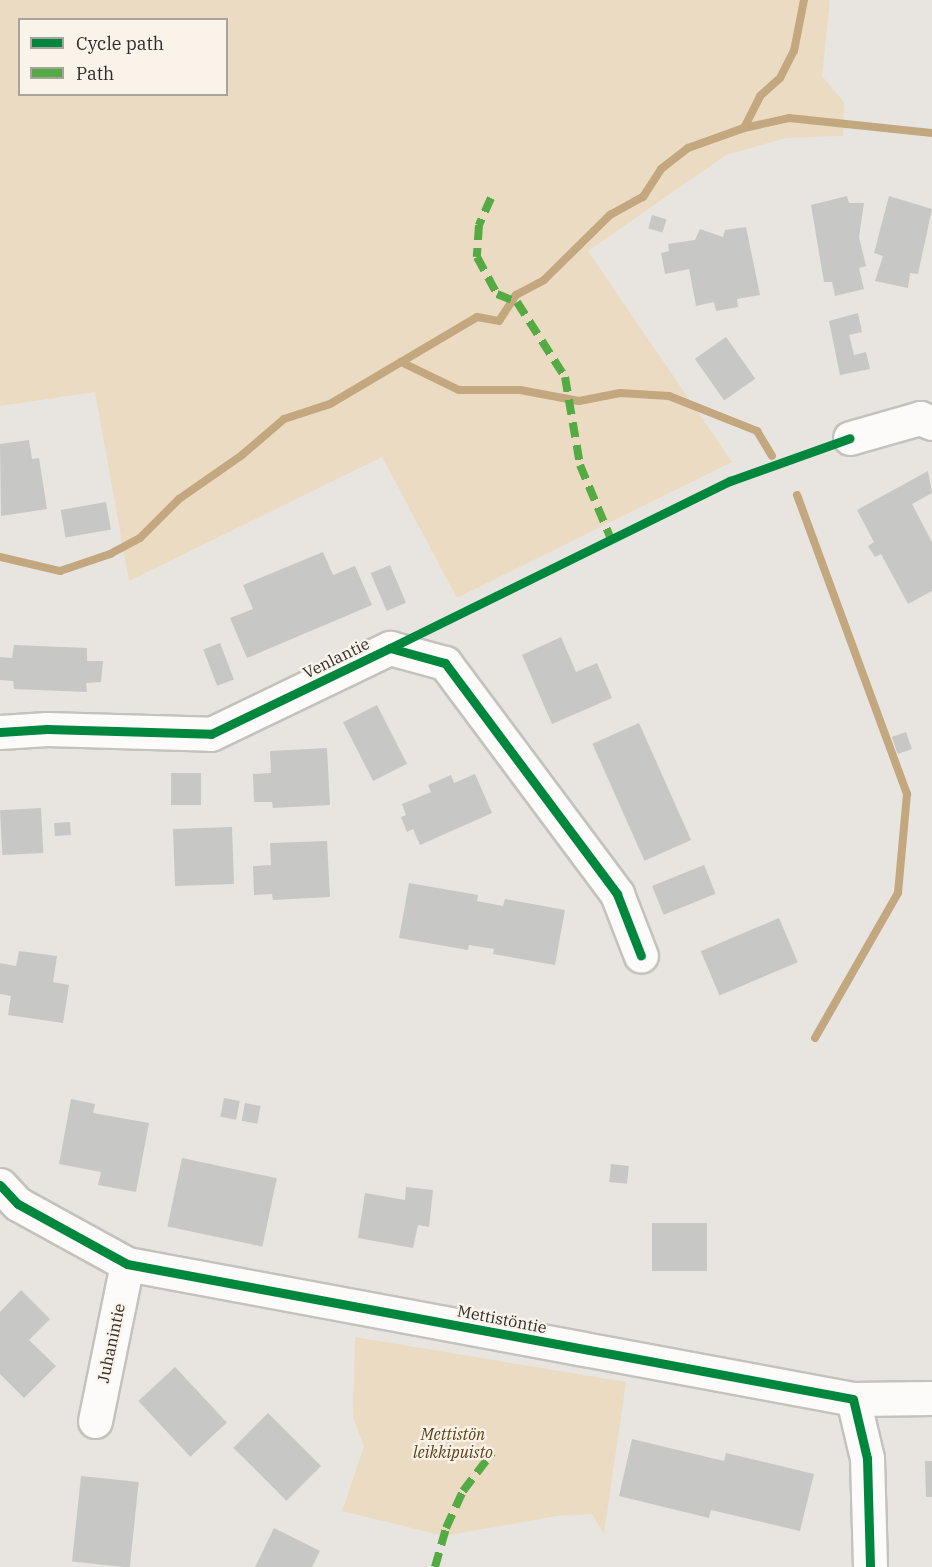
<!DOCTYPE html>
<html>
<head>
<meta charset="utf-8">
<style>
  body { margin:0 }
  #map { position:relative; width:932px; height:1567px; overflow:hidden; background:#e8e5e0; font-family:"IBM Plex Serif",serif }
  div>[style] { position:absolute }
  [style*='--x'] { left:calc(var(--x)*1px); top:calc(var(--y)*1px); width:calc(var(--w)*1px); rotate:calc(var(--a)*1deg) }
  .green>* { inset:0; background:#ebdbc3 }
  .stream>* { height:8px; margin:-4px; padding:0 4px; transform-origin:4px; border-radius:4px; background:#c3a77f }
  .building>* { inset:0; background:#c7c7c6; transform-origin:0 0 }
  .roads { filter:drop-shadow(2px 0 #c4c2be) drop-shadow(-2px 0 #c4c2be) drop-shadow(0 2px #c4c2be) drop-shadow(0 -2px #c4c2be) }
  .minor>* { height:33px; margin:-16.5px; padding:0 16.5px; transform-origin:16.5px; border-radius:16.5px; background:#fcfbfa }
  .quiet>* { height:8px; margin-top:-4px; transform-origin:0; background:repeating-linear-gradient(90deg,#54ab44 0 15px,transparent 0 23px) }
  .cycleway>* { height:9px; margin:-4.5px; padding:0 4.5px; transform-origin:4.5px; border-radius:4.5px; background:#00873e }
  span { translate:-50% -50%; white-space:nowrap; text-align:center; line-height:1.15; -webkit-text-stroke:4.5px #faf3ea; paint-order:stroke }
  .street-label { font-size:16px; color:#2f2c29 }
  .park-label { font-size:16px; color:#5d4115; font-style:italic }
  .legend { position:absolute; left:18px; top:18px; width:210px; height:78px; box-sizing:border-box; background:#faf3ea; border:2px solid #a9a39d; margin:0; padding:8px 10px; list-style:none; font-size:18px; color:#2f2c29 }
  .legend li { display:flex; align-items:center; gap:12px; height:30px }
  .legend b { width:30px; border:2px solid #a9a39d }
</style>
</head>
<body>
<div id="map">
  <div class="green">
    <div style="clip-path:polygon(evenodd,0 0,830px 0,822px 76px,844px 102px,843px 136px,786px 138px,726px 155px,588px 251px,732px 462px,457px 598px,382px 457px,129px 581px,95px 392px,0 406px,0 0,20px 20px,226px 20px,226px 94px,20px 94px,20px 20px)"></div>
    <div style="clip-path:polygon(355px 1337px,626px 1382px,604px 1534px,592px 1514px,557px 1516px,444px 1536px,342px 1511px,364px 1446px,353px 1417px)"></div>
  </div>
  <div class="stream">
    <div style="--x:744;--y:128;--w:46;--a:-12.5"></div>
    <div style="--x:789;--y:118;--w:144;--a:6"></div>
    <div style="--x:401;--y:362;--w:64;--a:25.8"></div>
    <div style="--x:459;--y:390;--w:61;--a:0"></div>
    <div style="--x:520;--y:390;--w:60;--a:10.6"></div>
    <div style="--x:579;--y:401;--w:42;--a:-11"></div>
    <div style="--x:620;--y:393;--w:49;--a:3.5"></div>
    <div style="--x:669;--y:396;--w:95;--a:21.7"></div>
    <div style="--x:757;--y:431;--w:29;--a:59"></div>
    <div style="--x:797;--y:495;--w:319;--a:69.8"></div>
    <div style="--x:907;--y:794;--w:99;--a:95.2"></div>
    <div style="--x:898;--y:893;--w:167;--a:119.8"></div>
    <div style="--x:0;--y:557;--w:62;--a:13.1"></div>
    <div style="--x:60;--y:571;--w:53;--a:-18.8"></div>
    <div style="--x:110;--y:554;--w:34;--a:-28"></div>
    <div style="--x:140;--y:538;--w:55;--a:-45"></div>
    <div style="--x:179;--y:499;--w:77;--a:-34.9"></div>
    <div style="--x:242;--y:455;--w:55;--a:-40.6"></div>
    <div style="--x:284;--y:419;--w:48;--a:-18.1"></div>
    <div style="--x:330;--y:404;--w:171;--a:-30.6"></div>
    <div style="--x:477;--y:317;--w:22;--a:10"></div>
    <div style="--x:499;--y:321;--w:31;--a:-57"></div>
    <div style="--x:516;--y:295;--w:32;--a:-28"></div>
    <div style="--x:544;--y:280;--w:93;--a:-44.6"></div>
    <div style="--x:610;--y:215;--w:38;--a:-29"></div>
    <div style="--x:643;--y:197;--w:33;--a:-57"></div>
    <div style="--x:661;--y:169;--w:34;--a:-38"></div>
    <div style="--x:688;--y:148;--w:59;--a:-19.7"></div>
    <div style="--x:744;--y:128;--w:36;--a:-63"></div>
    <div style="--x:760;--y:96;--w:27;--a:-42"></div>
    <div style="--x:780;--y:78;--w:30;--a:-63"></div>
    <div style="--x:794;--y:51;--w:52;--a:-78.9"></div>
  </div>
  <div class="building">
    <div style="clip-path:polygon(847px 196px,849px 203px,864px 203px,859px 237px,866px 266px,859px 268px,864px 289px,835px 296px,832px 282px,824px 282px,811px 205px)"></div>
    <div style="clip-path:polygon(889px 196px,932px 209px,918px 274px,910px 273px,908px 288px,875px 281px,883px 256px,874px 253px)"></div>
    <div style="left:652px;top:215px;width:15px;height:14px;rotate:16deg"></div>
    <div style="clip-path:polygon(746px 227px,760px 295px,737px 299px,738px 307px,716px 311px,714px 302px,696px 306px,689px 269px,665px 274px,661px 253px,669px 251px,668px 244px,695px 240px,700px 229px,723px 237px,725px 230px)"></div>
    <div style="clip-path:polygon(858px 313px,862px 332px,849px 335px,854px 355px,866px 352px,870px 369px,840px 375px,829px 321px)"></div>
    <div style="left:726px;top:337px;width:51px;height:38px;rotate:55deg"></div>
    <div style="clip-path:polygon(29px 440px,32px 459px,39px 458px,47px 509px,1px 516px,0 444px)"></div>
    <div style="clip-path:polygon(928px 471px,932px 493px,912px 504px,932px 542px,932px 591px,908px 604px,881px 554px,875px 557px,868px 546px,874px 542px,857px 510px)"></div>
    <div style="left:106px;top:502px;width:28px;height:46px;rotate:80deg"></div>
    <div style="clip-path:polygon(323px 552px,333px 575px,355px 566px,372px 605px,247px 658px,230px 618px,253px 609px,243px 585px)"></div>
    <div style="left:390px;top:565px;width:41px;height:21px;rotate:67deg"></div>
    <div style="clip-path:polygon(561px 637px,576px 672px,597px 663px,612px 698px,552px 724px,522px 655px)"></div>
    <div style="left:220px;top:643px;width:39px;height:18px;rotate:69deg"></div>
    <div style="clip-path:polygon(14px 645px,87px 648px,87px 661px,103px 661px,101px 682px,86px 683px,87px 692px,14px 689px,13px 681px,0 680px,0 657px,12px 658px)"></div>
    <div style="left:377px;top:705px;width:66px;height:38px;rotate:63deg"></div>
    <div style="left:639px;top:723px;width:128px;height:51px;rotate:66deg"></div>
    <div style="left:906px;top:732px;width:18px;height:15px;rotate:71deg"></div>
    <div style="clip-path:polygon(327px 748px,330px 805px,273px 808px,272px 802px,254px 802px,253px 774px,271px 773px,270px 751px)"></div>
    <div style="left:171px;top:773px;width:30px;height:32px"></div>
    <div style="clip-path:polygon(475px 774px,492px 813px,420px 845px,413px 829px,407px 832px,401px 817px,406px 815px,402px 804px,431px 792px,428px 785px,451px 775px,454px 783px)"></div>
    <div style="left:41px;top:808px;width:45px;height:41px;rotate:87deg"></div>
    <div style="left:70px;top:822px;width:13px;height:16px;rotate:86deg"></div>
    <div style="left:232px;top:827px;width:57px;height:59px;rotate:88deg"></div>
    <div style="clip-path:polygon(327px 841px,330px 897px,273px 900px,272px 894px,254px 895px,253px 866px,271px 865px,270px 843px)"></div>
    <div style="left:704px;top:865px;width:31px;height:56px;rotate:68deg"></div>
    <div style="clip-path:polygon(409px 883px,478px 895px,477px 901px,503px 906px,505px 899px,565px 910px,555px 965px,493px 954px,494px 949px,469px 945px,468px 950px,399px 938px)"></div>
    <div style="left:779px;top:918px;width:48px;height:85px;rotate:67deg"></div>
    <div style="clip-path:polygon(19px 951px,57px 956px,53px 982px,69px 985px,63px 1023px,8px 1015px,11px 996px,0 994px,0 963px,16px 966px)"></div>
    <div style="left:224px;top:1098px;width:16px;height:19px;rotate:11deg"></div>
    <div style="clip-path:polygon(71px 1099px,95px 1104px,93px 1113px,149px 1123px,136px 1192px,98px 1185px,101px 1172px,59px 1164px)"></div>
    <div style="left:245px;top:1103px;width:16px;height:18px;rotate:11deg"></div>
    <div style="left:182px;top:1158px;width:97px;height:70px;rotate:12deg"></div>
    <div style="left:611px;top:1164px;width:18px;height:18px;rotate:6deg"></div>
    <div style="clip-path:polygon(406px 1187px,433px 1190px,429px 1227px,418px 1225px,413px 1248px,358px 1238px,365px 1193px,405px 1200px)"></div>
    <div style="left:652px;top:1223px;width:55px;height:48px"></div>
    <div style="clip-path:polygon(21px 1290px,50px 1319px,29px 1340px,56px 1366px,24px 1398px,0 1374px,0 1312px)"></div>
    <div style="left:175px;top:1367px;width:76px;height:50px;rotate:47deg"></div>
    <div style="left:268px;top:1413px;width:75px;height:49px;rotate:45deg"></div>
    <div style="clip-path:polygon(632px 1439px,724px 1461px,726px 1453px,814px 1474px,800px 1531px,711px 1510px,709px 1518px,619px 1496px)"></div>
    <div style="clip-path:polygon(925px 1461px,932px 1461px,932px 1497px,926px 1497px)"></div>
    <div style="left:81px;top:1476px;width:58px;height:86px;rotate:6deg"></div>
    <div style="clip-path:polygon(274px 1528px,320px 1551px,312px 1567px,255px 1567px)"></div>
  </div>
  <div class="roads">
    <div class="minor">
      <div style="--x:850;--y:438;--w:73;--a:-15.9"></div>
      <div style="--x:920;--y:418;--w:13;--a:23"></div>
      <div style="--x:0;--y:732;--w:47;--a:-3.7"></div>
      <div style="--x:47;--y:729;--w:164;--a:1.7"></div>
      <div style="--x:211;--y:734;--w:199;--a:-25.7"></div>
      <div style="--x:390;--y:648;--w:57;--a:15.3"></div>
      <div style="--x:445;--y:663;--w:288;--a:53.3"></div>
      <div style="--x:617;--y:894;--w:66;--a:68.8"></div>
      <div style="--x:0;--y:1185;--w:26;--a:47"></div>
      <div style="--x:18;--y:1204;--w:124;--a:28.8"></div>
      <div style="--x:127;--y:1264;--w:738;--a:10.53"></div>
      <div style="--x:853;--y:1399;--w:61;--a:76.7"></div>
      <div style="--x:867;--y:1458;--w:109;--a:88.4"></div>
      <div style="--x:853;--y:1399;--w:79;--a:-0.7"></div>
      <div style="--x:95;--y:1421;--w:160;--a:-78.5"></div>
    </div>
  </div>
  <div class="quiet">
    <div style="--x:491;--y:198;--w:30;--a:114"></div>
    <div style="--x:479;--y:225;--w:32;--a:94"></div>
    <div style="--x:477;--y:257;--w:42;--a:61.6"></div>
    <div style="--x:497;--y:294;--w:22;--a:22"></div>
    <div style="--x:517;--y:302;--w:89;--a:57.4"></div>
    <div style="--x:565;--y:377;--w:89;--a:80.3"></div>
    <div style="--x:580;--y:465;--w:80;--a:67.3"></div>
    <div style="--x:435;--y:1567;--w:41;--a:-74.2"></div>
    <div style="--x:446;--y:1528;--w:41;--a:-65.3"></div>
    <div style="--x:463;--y:1491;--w:48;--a:-52.7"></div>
  </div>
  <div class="cycleway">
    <div style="--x:390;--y:648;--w:379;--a:-26.2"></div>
    <div style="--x:730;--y:481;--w:127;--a:-19.7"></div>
    <div style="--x:0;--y:732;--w:47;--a:-3.7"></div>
    <div style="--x:47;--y:729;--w:164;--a:1.7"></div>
    <div style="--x:211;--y:734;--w:199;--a:-25.7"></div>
    <div style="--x:390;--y:648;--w:57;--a:15.3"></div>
    <div style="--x:445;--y:663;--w:288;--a:53.3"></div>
    <div style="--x:617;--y:894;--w:66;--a:68.8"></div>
    <div style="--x:0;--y:1185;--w:26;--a:47"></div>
    <div style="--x:18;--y:1204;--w:124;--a:28.8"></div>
    <div style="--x:127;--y:1264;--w:738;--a:10.53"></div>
    <div style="--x:853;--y:1399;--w:61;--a:76.7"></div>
    <div style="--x:867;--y:1458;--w:109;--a:88.4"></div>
  </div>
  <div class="street-label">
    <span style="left:336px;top:658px;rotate:-26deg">Venlantie</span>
    <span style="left:502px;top:1319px;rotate:11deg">Mettistöntie</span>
    <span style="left:111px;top:1343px;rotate:-78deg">Juhanintie</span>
  </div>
  <div class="park-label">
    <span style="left:453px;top:1443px">Mettistön<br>leikkipuisto</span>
  </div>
  <ul class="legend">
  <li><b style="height:8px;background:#00873e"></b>Cycle path</li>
  <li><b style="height:8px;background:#54ab44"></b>Path</li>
  </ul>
</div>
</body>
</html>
